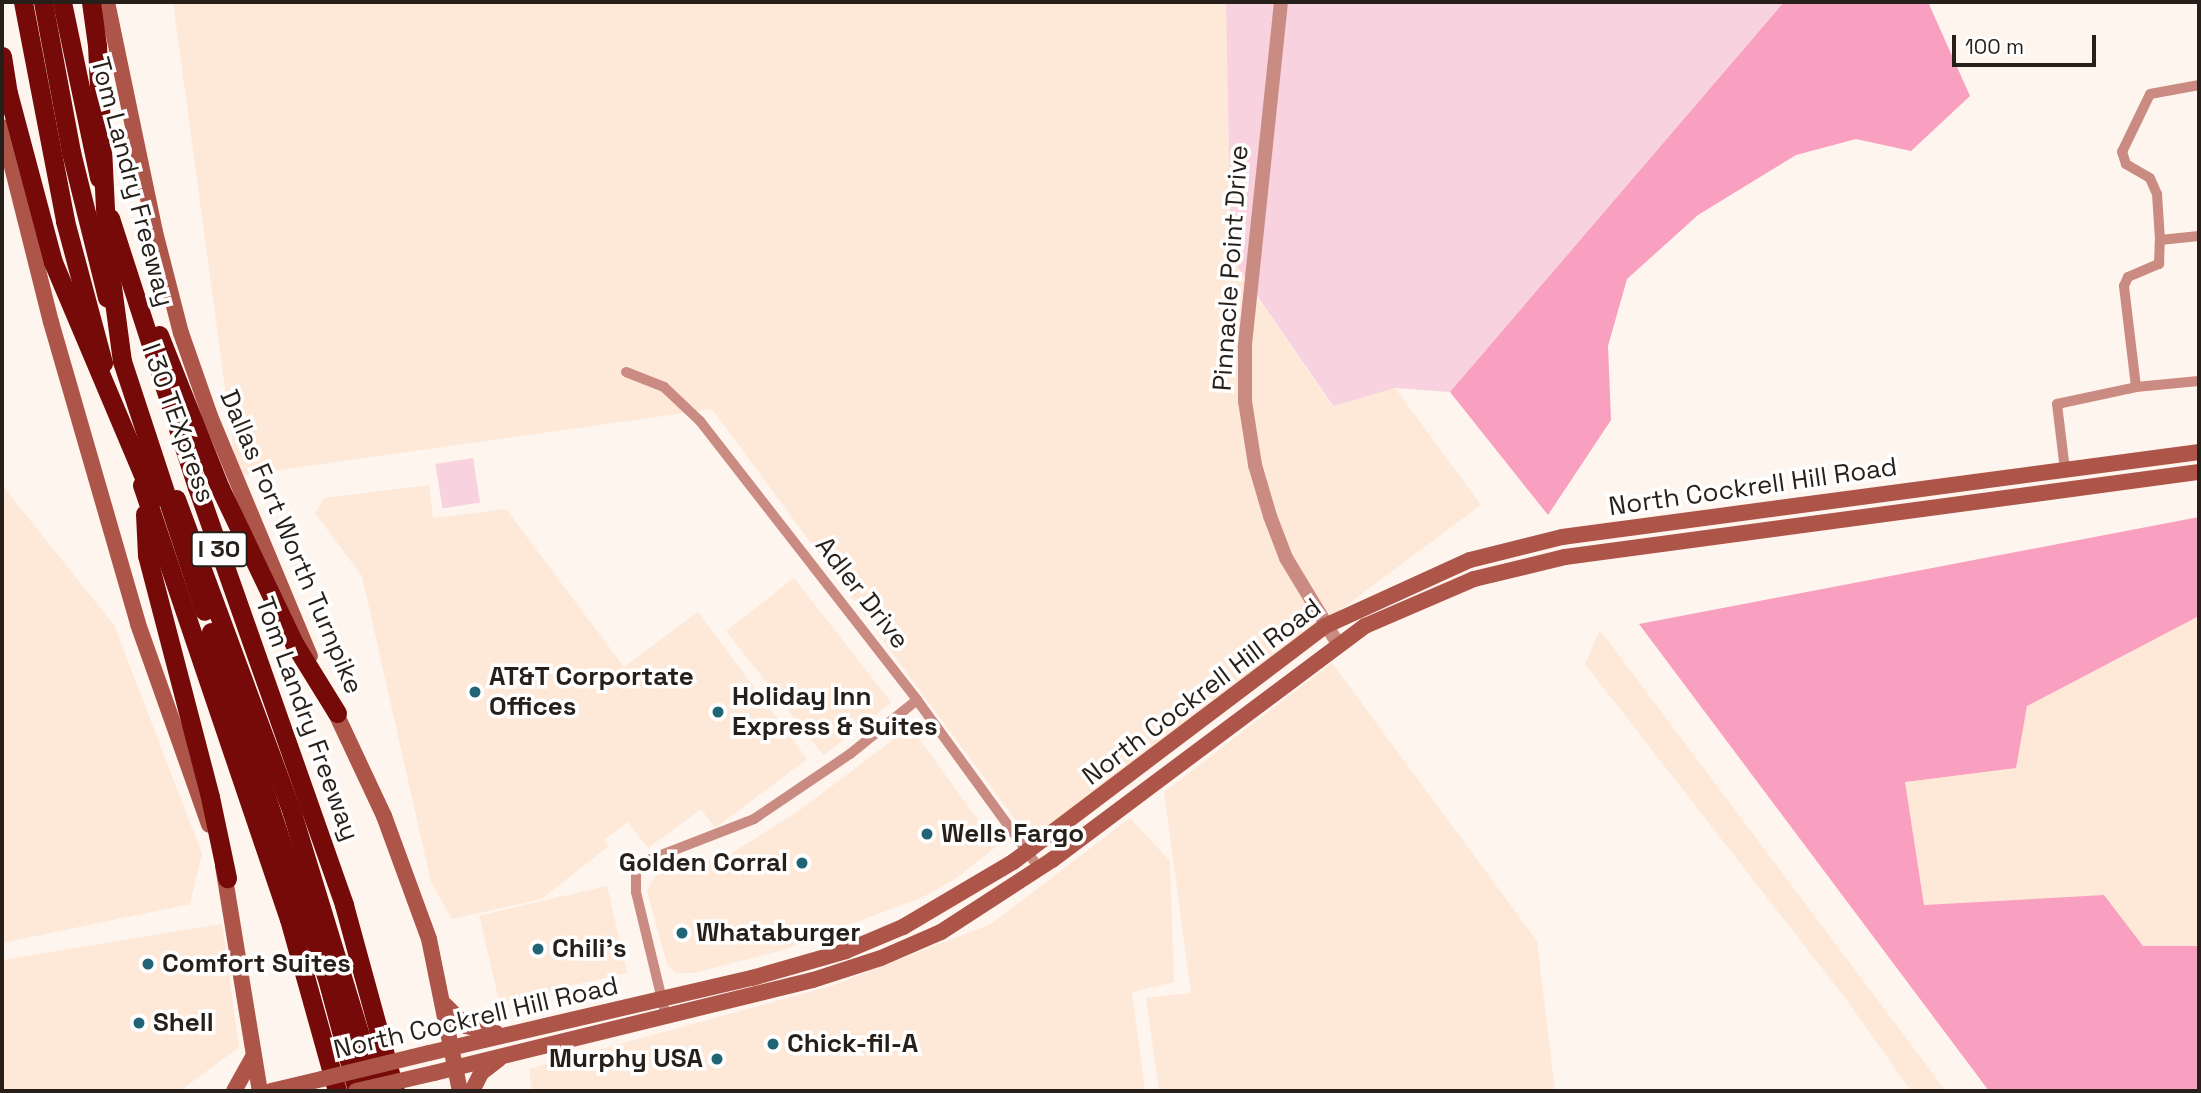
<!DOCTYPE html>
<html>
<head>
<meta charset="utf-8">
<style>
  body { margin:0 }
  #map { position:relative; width:2201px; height:1093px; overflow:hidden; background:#fef5ef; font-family:"Space Grotesk",sans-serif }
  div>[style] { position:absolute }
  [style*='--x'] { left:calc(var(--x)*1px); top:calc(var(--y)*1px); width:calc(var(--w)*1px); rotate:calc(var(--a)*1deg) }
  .built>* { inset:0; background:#fee8d7; transform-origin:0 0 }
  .green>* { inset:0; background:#f8d2de; transform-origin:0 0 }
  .forest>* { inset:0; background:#f99fbf }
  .minor>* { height:10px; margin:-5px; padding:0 5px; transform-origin:5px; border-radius:5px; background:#ca8c82 }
  .tertiary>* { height:14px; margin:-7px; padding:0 7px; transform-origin:7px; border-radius:7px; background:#ca8c82 }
  .secondary>* { height:16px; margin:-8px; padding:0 8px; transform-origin:8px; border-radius:8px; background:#ae554a }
  .motorway>* { height:19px; margin:-9.5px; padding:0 9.5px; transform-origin:9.5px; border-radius:9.5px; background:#750a08 }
  .secondary-bridge>* { height:16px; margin:-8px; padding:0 8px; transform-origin:8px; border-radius:8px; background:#ae554a }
  .motorway-bridge>* { height:19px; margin:-9.5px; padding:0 9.5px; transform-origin:9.5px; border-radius:9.5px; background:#750a08 }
  .dots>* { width:19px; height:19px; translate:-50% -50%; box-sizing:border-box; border:4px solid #fff; border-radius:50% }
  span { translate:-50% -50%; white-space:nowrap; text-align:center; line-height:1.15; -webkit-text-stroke:7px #fff; paint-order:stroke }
  .shield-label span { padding:2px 5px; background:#fff; border:2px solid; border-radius:5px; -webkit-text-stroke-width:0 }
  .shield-label { font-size:24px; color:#271f19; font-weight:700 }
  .street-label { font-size:26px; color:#271f19 }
  .poi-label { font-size:26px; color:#271f19; font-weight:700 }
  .left { translate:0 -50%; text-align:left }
  .right { translate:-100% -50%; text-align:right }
  .frame { position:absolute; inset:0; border:4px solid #271f19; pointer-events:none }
  .scale { position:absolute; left:1952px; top:35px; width:144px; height:32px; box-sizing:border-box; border:4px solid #271f19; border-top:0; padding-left:9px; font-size:21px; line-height:24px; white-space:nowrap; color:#271f19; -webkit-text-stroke:5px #fff; paint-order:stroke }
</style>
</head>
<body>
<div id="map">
  <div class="built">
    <div style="clip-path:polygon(173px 2px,1226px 2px,1231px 259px,1332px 406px,1395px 388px,1481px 505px,1031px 841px,712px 409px,237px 476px)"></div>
    <div style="clip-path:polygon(2px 485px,114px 625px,202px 854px,190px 904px,2px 943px)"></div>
    <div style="clip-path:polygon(429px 485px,433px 518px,506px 509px,624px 667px,698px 612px,807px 759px,715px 828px,701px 809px,648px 848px,628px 822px,604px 840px,608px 847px,541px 899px,452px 919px,431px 882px,362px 576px,315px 513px,324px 498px)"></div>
    <div style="left:794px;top:578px;width:158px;height:86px;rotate:52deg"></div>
    <div style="clip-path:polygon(2199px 616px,2199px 946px,2143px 946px,2104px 895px,1924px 905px,1905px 782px,2015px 768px,2027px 706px)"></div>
    <div style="clip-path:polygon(1600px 630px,1946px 1091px,1911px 1091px,1846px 999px,1585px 664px)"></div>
    <div style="clip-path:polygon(1332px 663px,1537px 941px,1555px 1091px,1159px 1091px,1146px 998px,1191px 993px,1164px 792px)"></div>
    <div style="clip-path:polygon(905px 731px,917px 736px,997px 846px,955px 879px,923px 897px,780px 951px,693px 973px,676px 973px,667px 964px,647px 891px,657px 874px,729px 855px,800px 810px)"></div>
    <div style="clip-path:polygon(1130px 818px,1170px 861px,1174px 982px,1132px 992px,1145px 1091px,532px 1091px,529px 1069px,831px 986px,991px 924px)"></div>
    <div style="left:607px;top:886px;width:89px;height:131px;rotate:77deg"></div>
    <div style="clip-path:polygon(222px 924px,239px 1047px,180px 1091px,2px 1091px,2px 960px)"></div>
  </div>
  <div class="green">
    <div style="clip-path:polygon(1226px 2px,1784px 2px,1450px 392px,1395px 388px,1333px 406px,1231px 258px)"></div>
    <div style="left:473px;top:458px;width:45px;height:38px;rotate:81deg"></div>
  </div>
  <div class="forest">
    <div style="clip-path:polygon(1784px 2px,1928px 2px,1970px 96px,1911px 151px,1856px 139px,1796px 155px,1698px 215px,1627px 279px,1608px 346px,1611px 420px,1548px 515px,1450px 392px)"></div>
    <div style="clip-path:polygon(2199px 517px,2199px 616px,2027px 706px,2016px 768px,1905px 782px,1924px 905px,2104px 895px,2143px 946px,2199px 946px,2199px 1091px,1989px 1091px,1639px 624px)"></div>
  </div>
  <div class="minor">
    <div style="--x:2160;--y:240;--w:39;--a:-6"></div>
    <div style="--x:626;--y:372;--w:41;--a:21.5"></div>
    <div style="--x:664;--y:387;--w:50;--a:43.4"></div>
    <div style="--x:700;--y:421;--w:353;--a:52.1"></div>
    <div style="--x:917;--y:700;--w:208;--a:54"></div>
    <div style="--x:2136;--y:387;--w:102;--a:-96.8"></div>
    <div style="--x:2124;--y:286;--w:10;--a:-66"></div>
    <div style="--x:2128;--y:277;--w:34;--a:-23"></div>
    <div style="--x:2159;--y:264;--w:24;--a:-88"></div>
    <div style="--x:2160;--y:240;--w:46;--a:-93.7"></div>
    <div style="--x:2157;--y:194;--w:17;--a:-114"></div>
    <div style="--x:2150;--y:178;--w:28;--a:-150"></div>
    <div style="--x:2126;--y:164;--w:13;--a:-108"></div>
    <div style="--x:2122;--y:152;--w:64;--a:-64.2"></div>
    <div style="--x:2150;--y:94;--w:50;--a:-10.4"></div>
    <div style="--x:2065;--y:470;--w:66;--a:-96.9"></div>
    <div style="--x:2057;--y:404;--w:81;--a:-12.1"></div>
    <div style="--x:2136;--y:387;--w:63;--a:-5.4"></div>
    <div style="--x:666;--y:1016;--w:128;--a:-103.6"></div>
    <div style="--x:636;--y:892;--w:22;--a:-90"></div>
    <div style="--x:636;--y:870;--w:19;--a:-36"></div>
    <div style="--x:651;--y:859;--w:110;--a:-21.2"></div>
    <div style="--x:754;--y:819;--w:116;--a:-34.1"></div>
    <div style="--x:850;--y:754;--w:86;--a:-38.9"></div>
  </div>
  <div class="tertiary">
    <div style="--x:1281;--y:2;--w:347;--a:96"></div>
    <div style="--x:1245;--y:347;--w:54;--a:90"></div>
    <div style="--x:1245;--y:401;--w:65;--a:81.1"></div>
    <div style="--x:1255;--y:465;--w:53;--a:73.6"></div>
    <div style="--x:1270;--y:516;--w:45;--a:69.1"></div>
    <div style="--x:1286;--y:558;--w:100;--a:58.8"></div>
  </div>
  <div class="secondary">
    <div style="--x:107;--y:2;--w:235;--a:78.2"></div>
    <div style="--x:155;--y:232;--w:104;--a:75.6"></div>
    <div style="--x:181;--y:333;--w:88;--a:70.7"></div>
    <div style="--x:210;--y:416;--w:260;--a:67.4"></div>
    <div style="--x:2;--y:127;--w:201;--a:75.9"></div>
    <div style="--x:51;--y:322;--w:314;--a:73.9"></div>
    <div style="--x:138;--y:624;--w:213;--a:70.5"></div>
    <div style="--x:332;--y:705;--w:123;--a:64.9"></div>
    <div style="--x:384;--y:816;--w:131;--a:69.9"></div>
    <div style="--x:429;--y:939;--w:155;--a:78.5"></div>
    <div style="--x:223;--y:866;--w:228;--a:80.7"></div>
    <div style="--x:445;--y:1005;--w:30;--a:45"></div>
    <div style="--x:466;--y:1026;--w:31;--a:13"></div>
    <div style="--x:429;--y:1053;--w:332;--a:-13.1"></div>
    <div style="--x:752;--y:978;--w:98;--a:-16"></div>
    <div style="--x:846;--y:951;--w:62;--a:-22.8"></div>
    <div style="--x:903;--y:927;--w:128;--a:-30.6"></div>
    <div style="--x:1013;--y:862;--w:391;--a:-37.1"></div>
    <div style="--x:1325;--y:626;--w:159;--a:-24.5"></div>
    <div style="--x:1470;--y:560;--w:95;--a:-14"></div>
    <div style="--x:1562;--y:537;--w:643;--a:-7.6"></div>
    <div style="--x:434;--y:1073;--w:390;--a:-13.8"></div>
    <div style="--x:813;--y:980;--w:71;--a:-17.9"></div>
    <div style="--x:881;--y:958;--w:65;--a:-23.4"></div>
    <div style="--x:941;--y:932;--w:132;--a:-33"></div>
    <div style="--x:1052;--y:860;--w:391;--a:-36.8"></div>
    <div style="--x:1365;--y:626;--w:119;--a:-23.3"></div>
    <div style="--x:1474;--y:579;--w:94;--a:-13.6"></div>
    <div style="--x:1565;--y:557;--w:640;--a:-7.64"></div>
    <div style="--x:234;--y:1091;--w:41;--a:-60.9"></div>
    <div style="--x:271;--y:1091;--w:52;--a:-13.2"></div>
    <div style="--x:472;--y:1091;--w:20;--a:-63"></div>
    <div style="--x:481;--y:1073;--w:23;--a:-38"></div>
  </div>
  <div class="motorway">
    <div style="--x:23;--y:2;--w:223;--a:79.1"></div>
    <div style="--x:65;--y:221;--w:147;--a:75"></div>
    <div style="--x:43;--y:2;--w:153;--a:79.4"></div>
    <div style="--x:71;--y:152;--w:150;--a:76.1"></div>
    <div style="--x:62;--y:2;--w:180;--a:78.1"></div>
    <div style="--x:91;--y:2;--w:43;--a:82.1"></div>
    <div style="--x:2;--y:56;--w:37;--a:81"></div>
    <div style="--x:110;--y:218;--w:283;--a:72.1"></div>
    <div style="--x:197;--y:487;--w:443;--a:70.6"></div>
    <div style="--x:344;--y:905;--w:193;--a:74.7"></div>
    <div style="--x:159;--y:335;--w:165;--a:68.3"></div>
    <div style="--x:220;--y:488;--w:174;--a:64.5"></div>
    <div style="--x:295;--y:645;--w:80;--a:58.3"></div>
    <div style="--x:142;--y:485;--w:458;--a:71.3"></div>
    <div style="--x:289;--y:919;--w:179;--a:74.4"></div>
    <div style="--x:176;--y:499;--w:335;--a:69.7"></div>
    <div style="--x:292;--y:813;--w:291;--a:73"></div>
    <div style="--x:145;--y:514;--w:41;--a:87.2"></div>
    <div style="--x:147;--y:555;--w:250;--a:75.4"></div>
    <div style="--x:210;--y:797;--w:83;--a:78.1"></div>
    <div style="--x:211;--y:632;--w:362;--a:71.5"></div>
    <div style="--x:326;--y:975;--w:120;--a:75"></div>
  </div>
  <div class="secondary-bridge">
    <div style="--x:322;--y:1079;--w:110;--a:-13.7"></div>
    <div style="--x:356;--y:1091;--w:80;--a:-13"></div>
  </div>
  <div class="motorway-bridge">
    <div style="--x:97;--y:45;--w:204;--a:87.2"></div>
    <div style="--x:107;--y:249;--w:113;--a:82.4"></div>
    <div style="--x:122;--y:361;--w:263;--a:71.8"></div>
    <div style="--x:8;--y:93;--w:175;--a:75.1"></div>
    <div style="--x:53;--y:262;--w:257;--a:67.1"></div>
  </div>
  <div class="dots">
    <div style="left:475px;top:692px;background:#206476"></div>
    <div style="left:718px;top:712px;background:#206476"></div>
    <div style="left:927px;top:834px;background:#206476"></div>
    <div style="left:802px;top:863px;background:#206476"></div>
    <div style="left:682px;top:933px;background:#206476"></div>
    <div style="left:538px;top:949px;background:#206476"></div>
    <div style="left:148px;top:964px;background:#206476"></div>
    <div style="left:139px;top:1023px;background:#206476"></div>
    <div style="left:773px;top:1044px;background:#206476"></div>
    <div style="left:717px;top:1059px;background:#206476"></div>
  </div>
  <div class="shield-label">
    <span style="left:219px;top:549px">I 30</span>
  </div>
  <div class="street-label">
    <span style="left:132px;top:182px;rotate:75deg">Tom Landry Freeway</span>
    <span style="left:1231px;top:268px;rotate:-86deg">Pinnacle Point Drive</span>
    <span style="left:178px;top:423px;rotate:70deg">I 30 TEXpress</span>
    <span style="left:1753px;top:487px;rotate:-8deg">North Cockrell Hill Road</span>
    <span style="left:291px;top:542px;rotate:67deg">Dallas Fort Worth Turnpike</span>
    <span style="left:862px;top:593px;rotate:52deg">Adler Drive</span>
    <span style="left:1202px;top:692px;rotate:-37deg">North Cockrell Hill Road</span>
    <span style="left:307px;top:719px;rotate:70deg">Tom Landry Freeway</span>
    <span style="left:476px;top:1018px;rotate:-13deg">North Cockrell Hill Road</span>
  </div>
  <div class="poi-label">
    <span class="left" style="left:489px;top:692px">AT&amp;T Corportate<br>Offices</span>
    <span class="left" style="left:732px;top:712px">Holiday Inn<br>Express &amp; Suites</span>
    <span class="left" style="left:941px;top:834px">Wells Fargo</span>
    <span class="right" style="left:788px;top:863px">Golden Corral</span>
    <span class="left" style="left:696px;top:933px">Whataburger</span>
    <span class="left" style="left:552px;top:949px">Chili's</span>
    <span class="left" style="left:162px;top:964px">Comfort Suites</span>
    <span class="left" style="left:153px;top:1023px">Shell</span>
    <span class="left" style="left:787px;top:1044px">Chick-fil-A</span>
    <span class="right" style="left:703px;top:1059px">Murphy USA</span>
  </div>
  <div class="frame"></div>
  <div class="scale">100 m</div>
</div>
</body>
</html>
